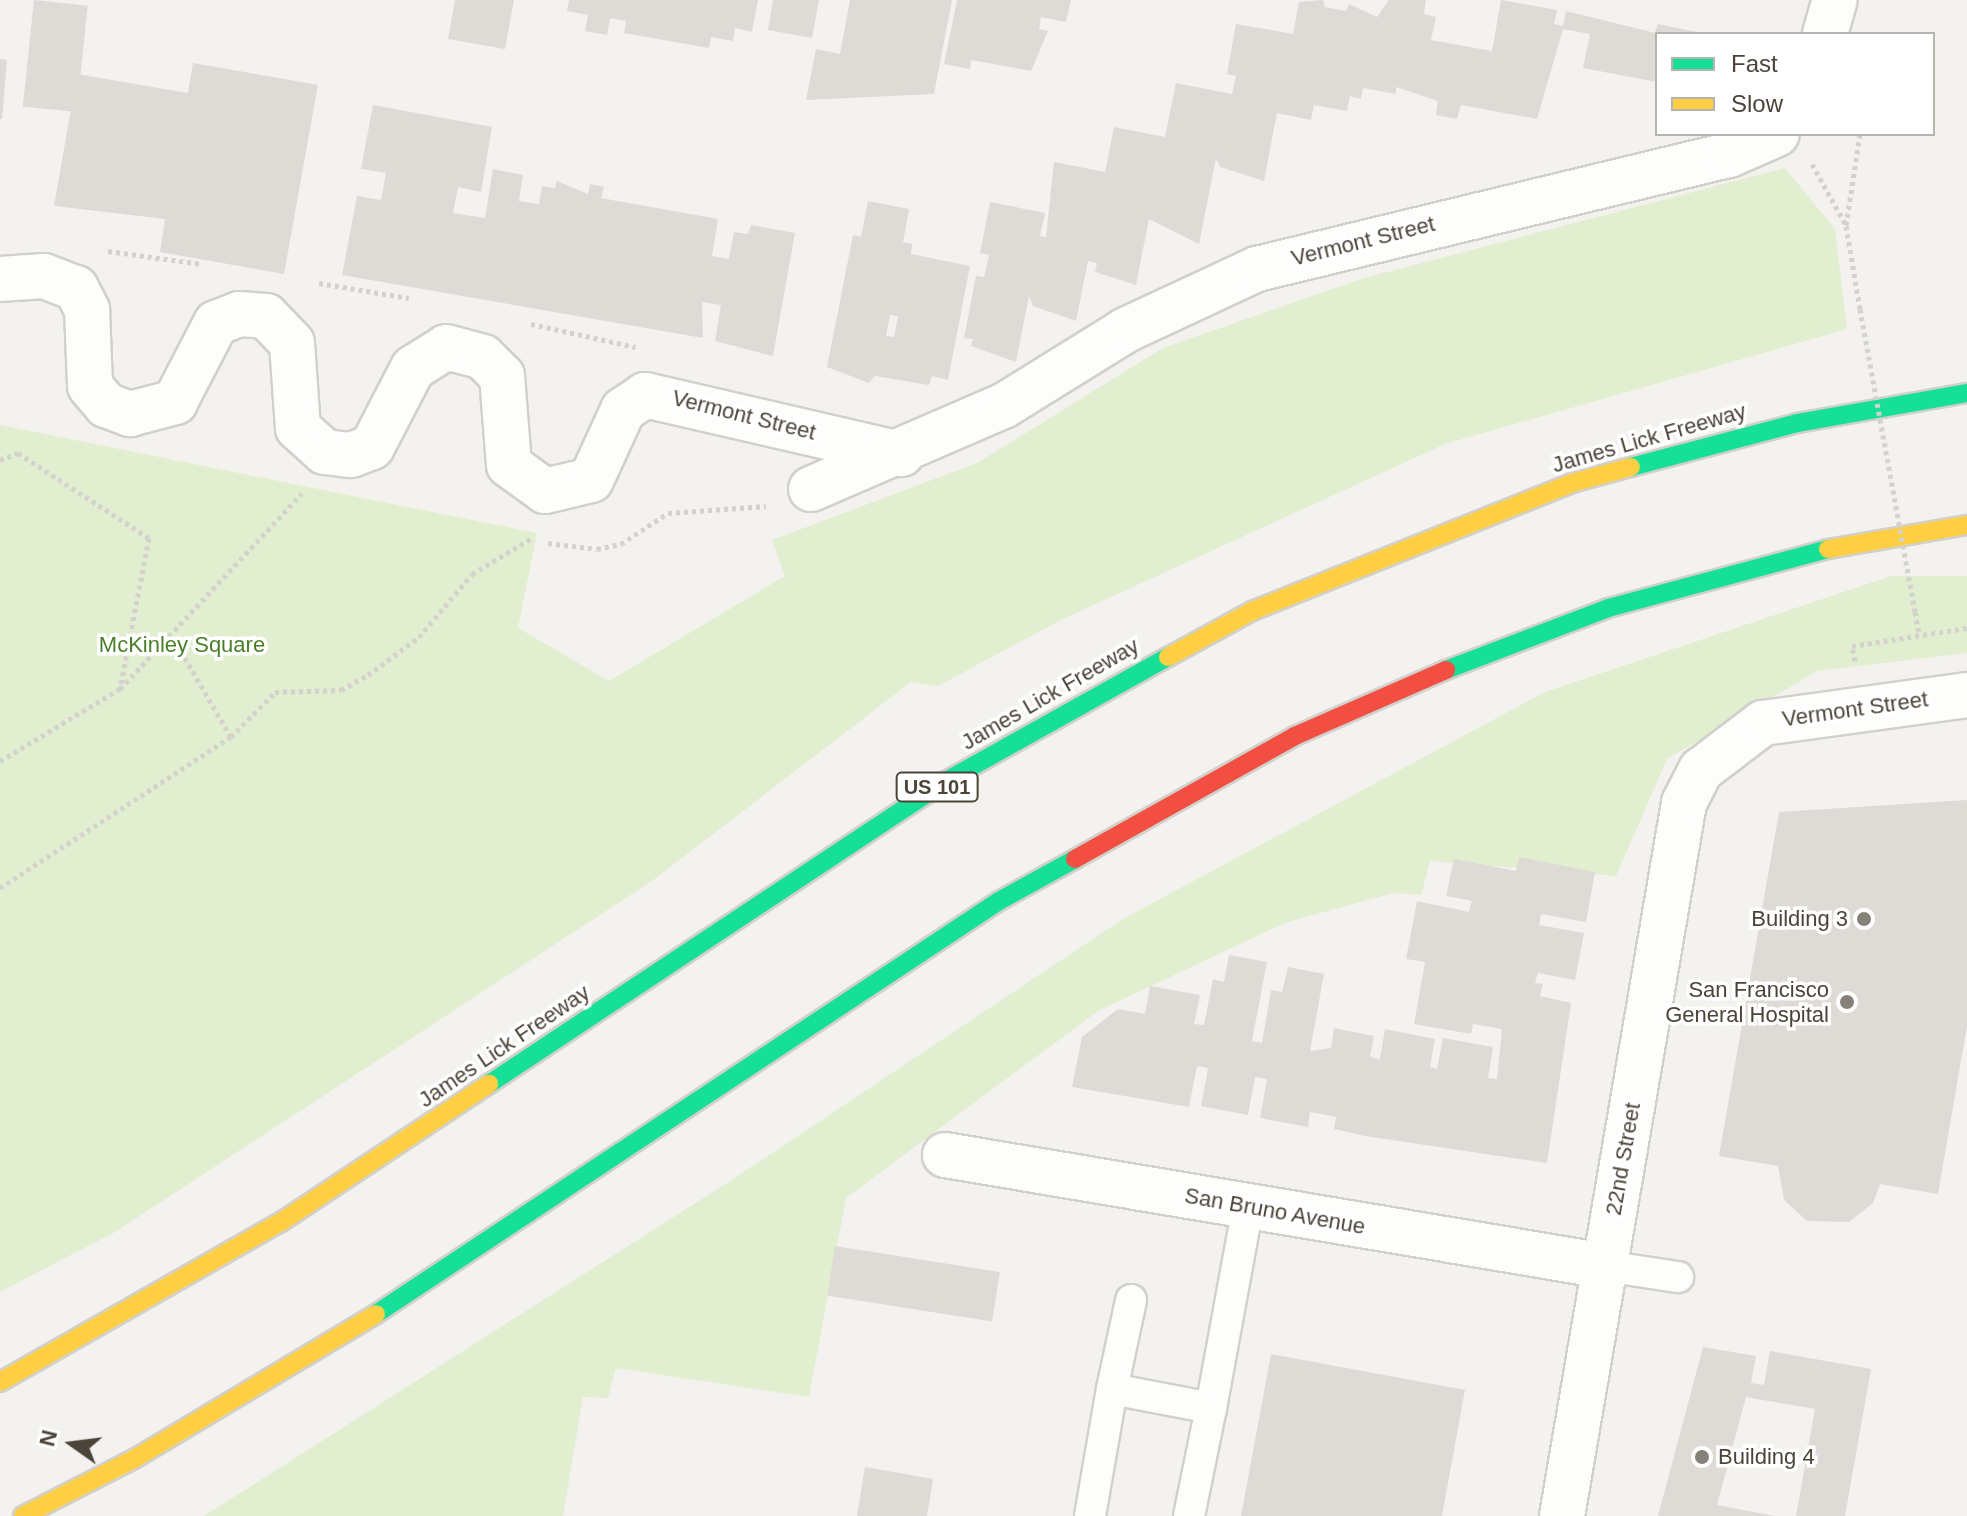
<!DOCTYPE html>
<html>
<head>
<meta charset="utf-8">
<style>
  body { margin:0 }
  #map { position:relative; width:1967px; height:1516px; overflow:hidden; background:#f4f2ee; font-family:Arial,sans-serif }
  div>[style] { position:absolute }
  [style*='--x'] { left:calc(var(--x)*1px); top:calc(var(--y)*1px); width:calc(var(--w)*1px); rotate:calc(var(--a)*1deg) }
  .green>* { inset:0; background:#e1eecf }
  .building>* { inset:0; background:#dedbd6; transform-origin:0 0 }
  .path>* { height:5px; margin-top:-2.5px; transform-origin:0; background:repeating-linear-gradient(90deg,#d3d2cc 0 4px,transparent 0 8px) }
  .roads { filter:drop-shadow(2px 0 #d2d0cb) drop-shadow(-2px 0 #d2d0cb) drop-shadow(0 2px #d2d0cb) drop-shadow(0 -2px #d2d0cb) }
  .lane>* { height:30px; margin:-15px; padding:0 15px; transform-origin:15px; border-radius:15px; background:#fdfdfc }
  .street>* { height:44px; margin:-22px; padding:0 22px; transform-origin:22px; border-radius:22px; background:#fdfdfc }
  .fast>* { height:18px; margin:-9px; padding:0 9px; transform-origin:9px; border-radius:9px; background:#16e098 }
  .slow>* { height:18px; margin:-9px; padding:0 9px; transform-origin:9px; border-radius:9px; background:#ffcf43 }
  .jam>* { height:18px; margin:-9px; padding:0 9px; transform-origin:9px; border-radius:9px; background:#f24e42 }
  .path-bridge>* { height:5px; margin-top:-2.5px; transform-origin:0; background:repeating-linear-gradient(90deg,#d3d2cc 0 4px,transparent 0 8px) }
  .dots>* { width:22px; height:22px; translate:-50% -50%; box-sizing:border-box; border:4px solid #fff; border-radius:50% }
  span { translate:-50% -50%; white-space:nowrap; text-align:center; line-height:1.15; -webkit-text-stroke:7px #fff; paint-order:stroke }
  .shield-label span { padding:2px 6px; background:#fff; border:2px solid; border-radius:6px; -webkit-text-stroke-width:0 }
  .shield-label { font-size:20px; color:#4b4439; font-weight:700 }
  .street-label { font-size:22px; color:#4b4439 }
  .park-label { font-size:22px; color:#4a7f2a }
  .poi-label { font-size:22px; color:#4b4439 }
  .right { translate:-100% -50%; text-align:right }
  .left { translate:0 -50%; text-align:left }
  .legend { position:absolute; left:1655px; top:32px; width:280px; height:104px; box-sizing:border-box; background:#fff; border:2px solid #b7b4b0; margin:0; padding:10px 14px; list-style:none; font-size:24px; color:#4b4439 }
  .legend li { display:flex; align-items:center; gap:16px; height:40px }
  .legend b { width:40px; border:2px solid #b7b4b0 }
  .north { position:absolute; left:32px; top:1404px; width:80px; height:80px; -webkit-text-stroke:6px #fff; paint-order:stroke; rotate:284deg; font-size:22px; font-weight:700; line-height:32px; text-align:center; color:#4b4439 }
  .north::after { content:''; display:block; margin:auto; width:28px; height:36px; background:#4b4439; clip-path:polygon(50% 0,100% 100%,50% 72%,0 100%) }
</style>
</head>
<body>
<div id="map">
  <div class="green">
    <div style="clip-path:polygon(1785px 168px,1835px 229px,1847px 329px,1445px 444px,1063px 619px,938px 686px,911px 682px,652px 881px,115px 1232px,0 1292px,0 425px,537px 533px,518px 628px,609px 681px,785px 576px,772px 540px,977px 463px,1163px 348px,1361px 279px)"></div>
    <div style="clip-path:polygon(1891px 576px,1967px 576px,1967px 653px,1817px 671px,1667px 759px,1616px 876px,1430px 861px,1421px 895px,1393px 893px,1287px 922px,1098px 1011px,846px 1198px,809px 1397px,616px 1368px,608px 1398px,583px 1397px,563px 1516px,204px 1516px,724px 1185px,1123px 919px,1545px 692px)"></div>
  </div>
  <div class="building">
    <div style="left:34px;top:0;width:54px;height:107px;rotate:6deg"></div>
    <div style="clip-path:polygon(455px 0,514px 0,505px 49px,448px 39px)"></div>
    <div style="clip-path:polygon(569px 0,758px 0,752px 32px,735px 28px,733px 41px,711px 37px,709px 48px,624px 33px,626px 21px,610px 18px,607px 35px,585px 31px,588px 15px,567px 11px)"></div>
    <div style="clip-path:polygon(773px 0,819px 0,812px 38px,768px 30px)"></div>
    <div style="clip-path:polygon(850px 0,952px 0,934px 94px,806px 100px,816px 49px,840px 54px)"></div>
    <div style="clip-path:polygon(957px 0,1071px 0,1066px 22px,1041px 17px,1039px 29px,1048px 31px,1031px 71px,971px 60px,970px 69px,944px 64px)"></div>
    <div style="clip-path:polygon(1323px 0,1325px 7px,1346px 11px,1349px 4px,1377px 17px,1389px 0,1426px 0,1424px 14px,1436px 17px,1431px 40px,1492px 51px,1501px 0,1557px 10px,1554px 24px,1563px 26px,1566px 11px,1655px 33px,1658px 24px,1702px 33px,1657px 34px,1657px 82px,1583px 68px,1590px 34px,1563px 29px,1537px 119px,1461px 105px,1457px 119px,1436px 115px,1438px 101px,1396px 87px,1396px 94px,1363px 88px,1361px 99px,1350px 96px,1347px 111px,1314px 105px,1311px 120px,1277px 113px,1264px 181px,1220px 167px,1216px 158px,1199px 244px,1149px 219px,1136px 285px,1095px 272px,1097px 263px,1088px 261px,1076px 321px,1033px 306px,1029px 296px,1016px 362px,971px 346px,973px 339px,964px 338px,976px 276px,984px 277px,989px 255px,980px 253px,990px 202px,1045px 213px,1040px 236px,1046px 237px,1054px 162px,1105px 172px,1114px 127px,1165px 137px,1176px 83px,1232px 94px,1236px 76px,1227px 74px,1236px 24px,1293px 34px,1299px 2px)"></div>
    <div style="clip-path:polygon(0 59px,7px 60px,2px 119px,0 119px)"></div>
    <div style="clip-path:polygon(193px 63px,318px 85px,284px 274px,160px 252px,165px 219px,54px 206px,77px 74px,188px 93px)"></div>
    <div style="clip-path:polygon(373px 105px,492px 127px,481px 192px,458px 187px,453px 213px,485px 218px,493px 169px,523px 175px,519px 201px,539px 204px,542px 186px,555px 188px,557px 181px,588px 194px,590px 184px,604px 187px,601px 198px,718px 219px,712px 256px,729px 259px,734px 232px,748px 234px,751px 225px,795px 233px,773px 356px,715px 341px,721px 305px,702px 302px,703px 338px,342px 275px,357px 196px,381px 200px,386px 173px,361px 169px)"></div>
    <div style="clip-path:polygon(evenodd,868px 201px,909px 209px,903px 242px,912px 244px,911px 254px,970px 266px,948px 380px,932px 376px,929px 385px,875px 376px,869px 383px,827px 367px,853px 235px,861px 237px,868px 201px,890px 315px,898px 316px,894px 337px,886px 336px,890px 315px)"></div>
    <div style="clip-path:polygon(1967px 800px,1967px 1026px,1938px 1194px,1880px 1184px,1873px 1203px,1849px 1222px,1807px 1221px,1784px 1200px,1778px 1166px,1719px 1156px,1779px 812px)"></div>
    <div style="clip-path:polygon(1519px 857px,1595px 872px,1586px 922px,1541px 914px,1539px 925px,1584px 933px,1575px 980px,1538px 973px,1535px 983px,1543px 984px,1540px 996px,1571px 1003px,1547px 1163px,1365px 1136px,1334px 1129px,1336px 1117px,1310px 1112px,1308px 1127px,1260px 1118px,1267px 1079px,1255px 1077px,1248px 1115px,1201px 1106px,1208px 1068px,1197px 1066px,1189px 1107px,1072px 1087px,1082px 1037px,1118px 1009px,1145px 1014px,1150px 986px,1200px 995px,1194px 1024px,1204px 1025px,1213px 979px,1224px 982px,1229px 955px,1267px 962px,1252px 1041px,1262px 1043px,1271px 990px,1282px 992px,1288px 967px,1324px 974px,1310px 1051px,1331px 1048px,1334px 1028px,1374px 1036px,1370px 1057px,1380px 1059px,1385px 1029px,1435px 1039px,1430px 1067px,1437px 1069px,1443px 1038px,1493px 1047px,1488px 1078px,1497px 1079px,1502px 1029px,1473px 1024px,1471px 1034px,1414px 1024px,1425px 962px,1406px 959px,1417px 901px,1469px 912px,1472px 901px,1446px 896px,1454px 859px,1516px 871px)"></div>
    <div style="left:835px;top:1246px;width:167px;height:50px;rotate:9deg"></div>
    <div style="clip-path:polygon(1703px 1347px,1756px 1356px,1751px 1383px,1764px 1385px,1770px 1351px,1871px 1369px,1845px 1516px,1796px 1516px,1815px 1409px,1746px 1397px,1717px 1505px,1775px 1516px,1658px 1516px)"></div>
    <div style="clip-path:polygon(1271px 1354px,1465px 1390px,1442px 1516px,1241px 1516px)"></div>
    <div style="clip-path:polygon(865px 1467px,933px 1479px,927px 1516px,857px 1516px)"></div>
  </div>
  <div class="path">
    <div style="--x:1860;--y:134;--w:93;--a:98.7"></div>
    <div style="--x:1846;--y:226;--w:84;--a:80.4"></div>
    <div style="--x:1812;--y:164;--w:70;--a:60.9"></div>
    <div style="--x:108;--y:251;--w:95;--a:7.9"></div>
    <div style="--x:319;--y:283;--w:91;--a:9.5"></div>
    <div style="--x:531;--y:324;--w:107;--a:12.4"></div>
    <div style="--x:0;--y:460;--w:19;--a:-21"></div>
    <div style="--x:18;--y:453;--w:156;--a:33"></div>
    <div style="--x:149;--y:538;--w:153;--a:100.9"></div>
    <div style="--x:548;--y:543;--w:49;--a:7"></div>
    <div style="--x:597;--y:549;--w:25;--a:-12"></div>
    <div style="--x:621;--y:544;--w:56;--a:-33.4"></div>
    <div style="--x:668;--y:513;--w:98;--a:-4.1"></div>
    <div style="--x:1915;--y:612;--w:23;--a:80"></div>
    <div style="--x:1855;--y:661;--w:15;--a:-101"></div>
    <div style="--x:1852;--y:646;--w:116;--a:-8.9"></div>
    <div style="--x:231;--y:737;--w:63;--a:-45.6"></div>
    <div style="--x:275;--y:692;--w:66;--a:-1.7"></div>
    <div style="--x:341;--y:690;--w:31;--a:-29"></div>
    <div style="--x:368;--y:675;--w:64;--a:-36.7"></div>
    <div style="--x:419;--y:637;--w:82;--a:-49.9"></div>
    <div style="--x:472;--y:574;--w:70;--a:-31"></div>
    <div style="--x:0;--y:761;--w:140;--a:-31"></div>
    <div style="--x:120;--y:689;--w:267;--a:-47.1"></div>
    <div style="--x:0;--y:888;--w:276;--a:-33.2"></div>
    <div style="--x:231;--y:737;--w:117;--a:-120.3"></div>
  </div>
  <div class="roads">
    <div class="lane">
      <div style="--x:1605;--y:1266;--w:74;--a:8.6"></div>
      <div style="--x:1112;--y:1389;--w:91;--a:-77.9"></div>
      <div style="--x:1211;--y:1408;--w:205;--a:-79.6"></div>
      <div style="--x:1090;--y:1516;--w:129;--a:-80.2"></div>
      <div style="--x:1112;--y:1389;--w:101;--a:10.9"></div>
      <div style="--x:1211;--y:1408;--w:110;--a:101.5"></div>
    </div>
    <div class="street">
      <div style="--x:1825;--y:34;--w:35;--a:-74"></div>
      <div style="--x:0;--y:279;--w:44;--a:-3.9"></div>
      <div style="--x:44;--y:276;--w:34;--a:21"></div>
      <div style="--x:76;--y:288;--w:25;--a:63"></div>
      <div style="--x:87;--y:310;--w:76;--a:87.7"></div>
      <div style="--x:90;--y:386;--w:25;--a:50"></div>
      <div style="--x:106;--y:405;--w:26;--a:21"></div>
      <div style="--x:130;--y:414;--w:47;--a:-14.9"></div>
      <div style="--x:175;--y:402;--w:89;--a:-62.6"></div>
      <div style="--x:216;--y:323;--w:25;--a:-21"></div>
      <div style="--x:239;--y:314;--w:27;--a:4"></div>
      <div style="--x:266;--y:316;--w:37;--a:46"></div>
      <div style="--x:292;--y:343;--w:85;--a:86"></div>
      <div style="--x:298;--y:428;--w:36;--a:42"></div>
      <div style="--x:325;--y:452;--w:26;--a:7"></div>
      <div style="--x:351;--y:455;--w:22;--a:-21"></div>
      <div style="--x:372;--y:447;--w:89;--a:-62.6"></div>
      <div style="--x:413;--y:368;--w:39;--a:-32"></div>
      <div style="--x:446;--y:347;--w:38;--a:15"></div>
      <div style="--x:483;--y:357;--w:27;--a:45"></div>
      <div style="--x:502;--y:376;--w:89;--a:85.5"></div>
      <div style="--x:509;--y:465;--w:44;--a:35.8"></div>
      <div style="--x:545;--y:491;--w:47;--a:-13.4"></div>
      <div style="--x:591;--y:480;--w:77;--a:-65.4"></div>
      <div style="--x:623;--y:410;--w:27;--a:-34"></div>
      <div style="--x:645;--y:395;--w:263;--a:13"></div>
      <div style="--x:811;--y:489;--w:211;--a:-23.4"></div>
      <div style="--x:1005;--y:405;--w:142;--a:-31.8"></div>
      <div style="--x:1126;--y:330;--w:145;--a:-25"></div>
      <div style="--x:1257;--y:269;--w:486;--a:-13.6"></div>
      <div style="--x:1729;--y:155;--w:52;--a:-23.6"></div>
      <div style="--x:945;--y:1155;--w:669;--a:9.55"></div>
      <div style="--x:1562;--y:1516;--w:723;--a:-80.29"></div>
      <div style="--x:1684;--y:803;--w:37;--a:-63"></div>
      <div style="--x:1701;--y:770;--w:78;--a:-37.2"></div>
      <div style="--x:1763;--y:723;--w:206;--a:-7.8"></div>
    </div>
    <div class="fast">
      <div style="--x:1631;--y:467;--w:172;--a:-14.8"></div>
      <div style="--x:1797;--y:423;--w:173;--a:-10"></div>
      <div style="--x:1446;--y:670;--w:173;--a:-20.9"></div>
      <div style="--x:1608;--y:608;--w:228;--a:-15"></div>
      <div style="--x:489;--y:1084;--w:548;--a:-33.55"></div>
      <div style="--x:946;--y:781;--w:254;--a:-29.2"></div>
      <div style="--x:376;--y:1314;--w:747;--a:-33.54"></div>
      <div style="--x:999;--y:901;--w:87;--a:-28.9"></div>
    </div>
    <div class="slow">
      <div style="--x:1828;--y:549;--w:141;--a:-9.8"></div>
      <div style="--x:1168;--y:657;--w:96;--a:-28.7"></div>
      <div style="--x:1252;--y:611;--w:345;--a:-21.8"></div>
      <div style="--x:1572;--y:483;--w:61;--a:-15.2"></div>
      <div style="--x:0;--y:1382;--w:323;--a:-29.7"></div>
      <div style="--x:281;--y:1222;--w:250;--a:-33.6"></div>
      <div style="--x:23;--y:1516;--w:125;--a:-27.2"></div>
      <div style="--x:134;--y:1459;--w:282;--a:-30.9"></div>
    </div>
    <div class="jam">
      <div style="--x:1075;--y:859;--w:252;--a:-29.2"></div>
      <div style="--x:1295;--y:736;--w:165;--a:-23.6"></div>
    </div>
  </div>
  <div class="path-bridge">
    <div style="--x:1860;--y:309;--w:308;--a:79.7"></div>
  </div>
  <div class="dots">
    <div style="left:1864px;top:919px;background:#868178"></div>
    <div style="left:1847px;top:1002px;background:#868178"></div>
    <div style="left:1702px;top:1457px;background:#868178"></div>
  </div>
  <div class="shield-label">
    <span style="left:937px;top:787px">US 101</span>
  </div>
  <div class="street-label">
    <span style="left:1363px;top:241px;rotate:-14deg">Vermont Street</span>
    <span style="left:744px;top:415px;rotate:14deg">Vermont Street</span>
    <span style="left:1649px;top:438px;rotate:-16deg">James Lick Freeway</span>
    <span style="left:1050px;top:694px;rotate:-30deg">James Lick Freeway</span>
    <span style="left:1855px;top:709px;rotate:-8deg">Vermont Street</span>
    <span style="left:504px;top:1046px;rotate:-34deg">James Lick Freeway</span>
    <span style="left:1623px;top:1159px;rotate:-80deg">22nd Street</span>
    <span style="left:1275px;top:1211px;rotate:10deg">San Bruno Avenue</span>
  </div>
  <div class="park-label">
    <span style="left:182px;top:645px">McKinley Square</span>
  </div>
  <div class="poi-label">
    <span class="right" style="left:1848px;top:919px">Building 3</span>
    <span class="right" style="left:1829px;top:1002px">San Francisco<br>General Hospital</span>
    <span class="left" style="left:1718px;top:1457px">Building 4</span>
  </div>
  <ul class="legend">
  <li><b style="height:10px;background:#16e098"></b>Fast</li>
  <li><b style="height:10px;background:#ffcf43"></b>Slow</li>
  </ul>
  <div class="north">N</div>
</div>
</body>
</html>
